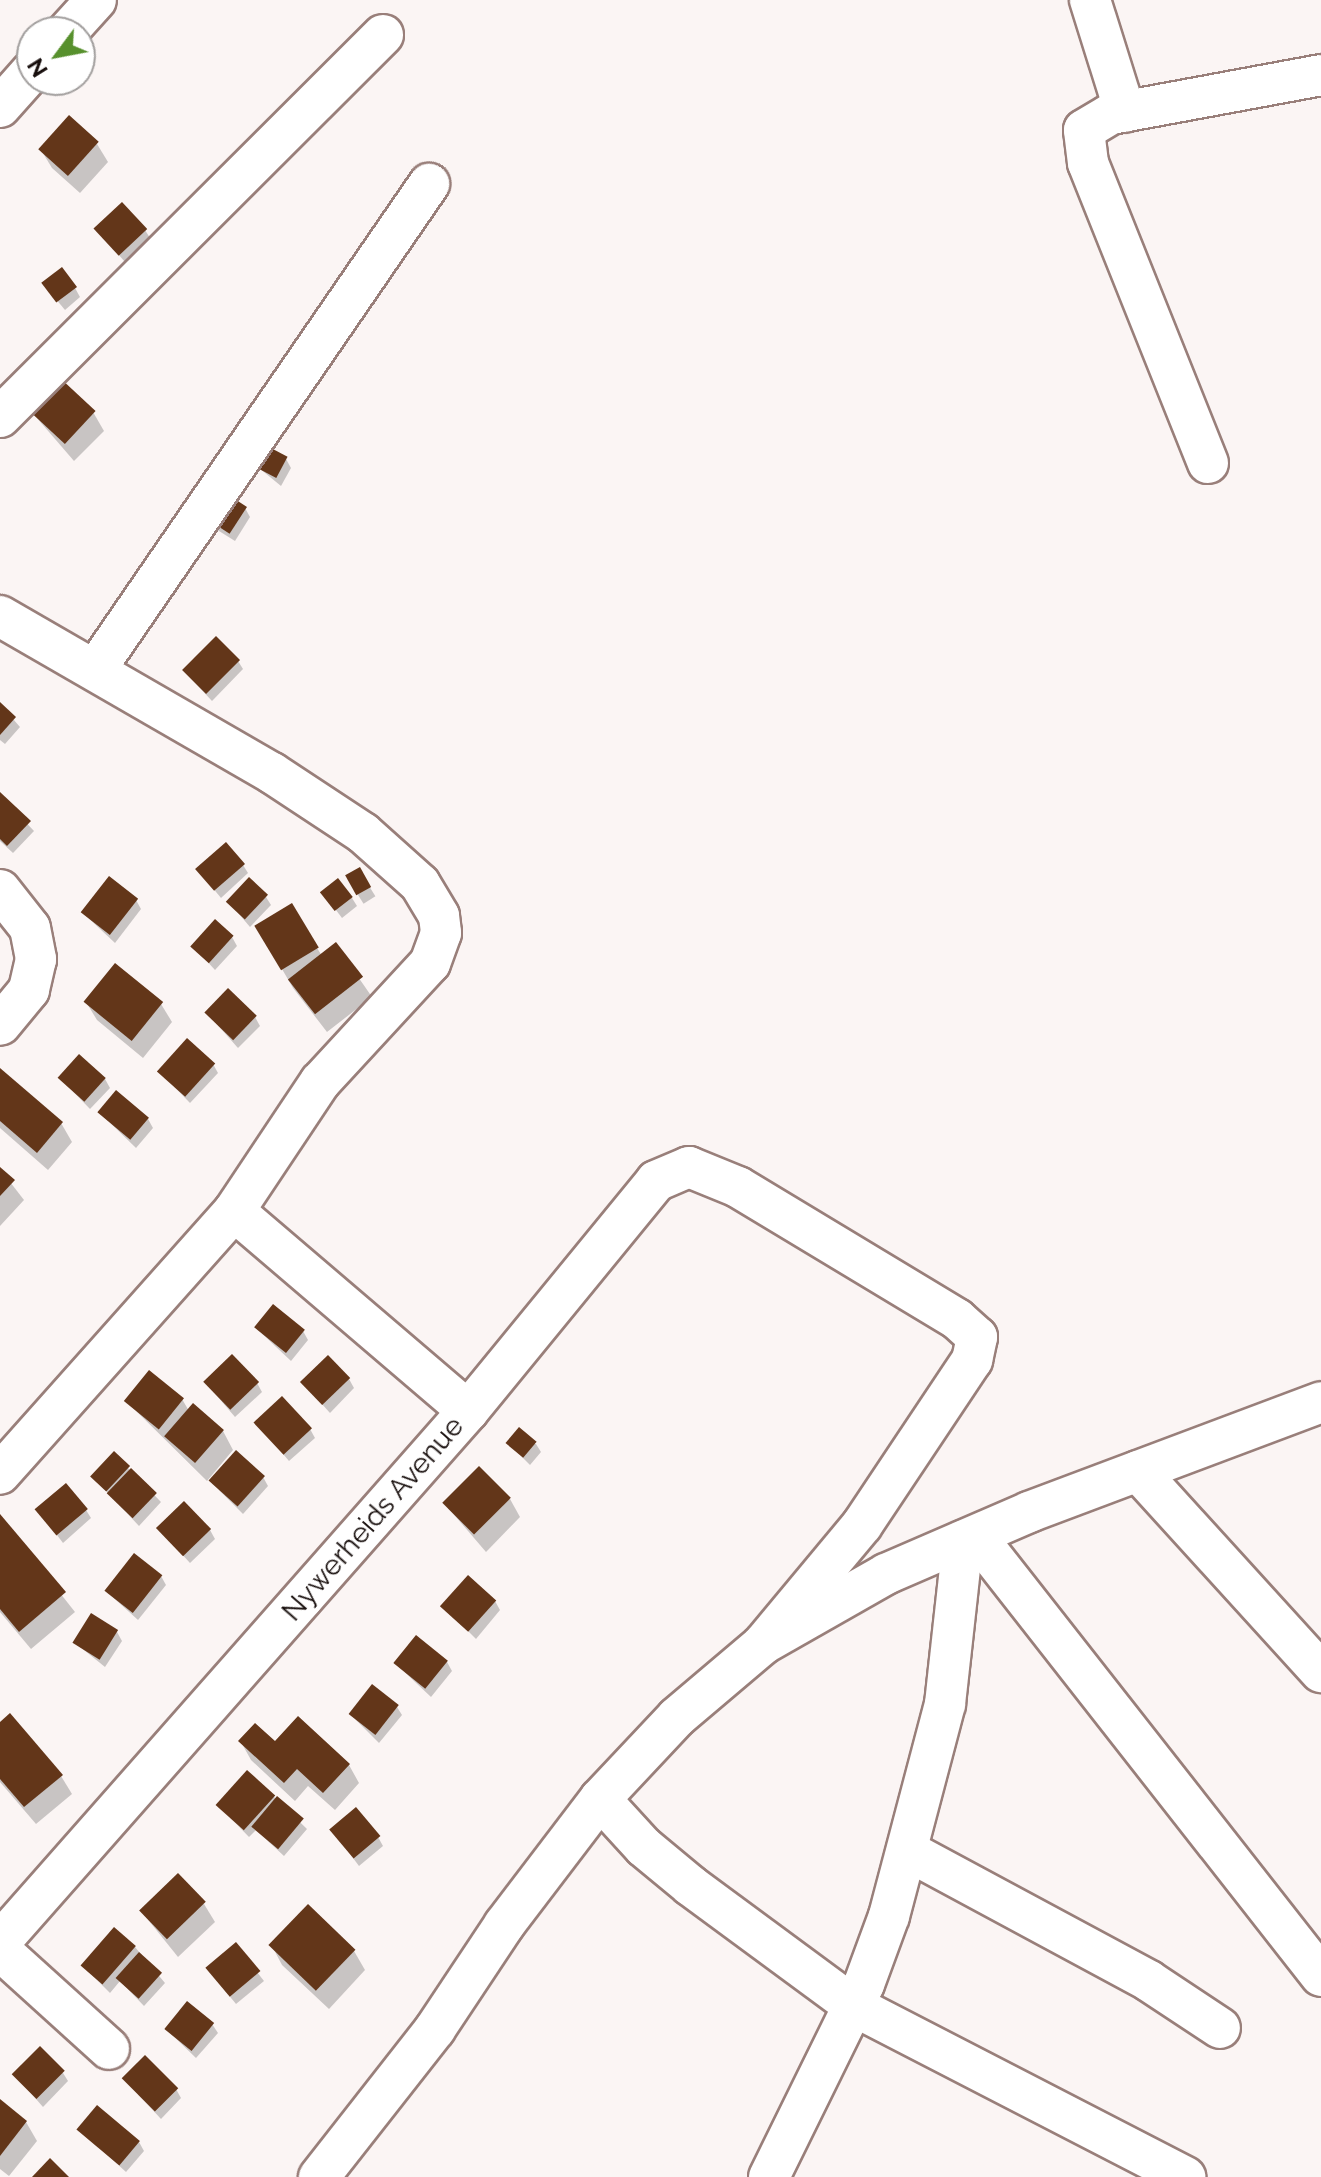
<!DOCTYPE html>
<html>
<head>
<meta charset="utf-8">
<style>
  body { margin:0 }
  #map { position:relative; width:1321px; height:2177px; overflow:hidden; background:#fbf5f4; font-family:Raleway,sans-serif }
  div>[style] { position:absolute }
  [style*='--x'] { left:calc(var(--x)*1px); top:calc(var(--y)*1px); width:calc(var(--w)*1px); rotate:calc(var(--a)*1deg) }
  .shadow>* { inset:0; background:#0003; transform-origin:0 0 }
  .building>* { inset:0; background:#633619; transform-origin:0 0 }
  .roads { filter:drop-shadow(2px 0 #997f7a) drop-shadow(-2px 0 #997f7a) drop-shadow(0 2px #997f7a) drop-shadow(0 -2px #997f7a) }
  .minor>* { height:40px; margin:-20px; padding:0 20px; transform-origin:20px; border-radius:20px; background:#fff }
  span { translate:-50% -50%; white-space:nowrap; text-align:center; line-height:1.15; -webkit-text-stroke:8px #fff; paint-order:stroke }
  .street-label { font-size:28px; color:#170e0c }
  .north { position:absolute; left:16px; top:16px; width:80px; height:80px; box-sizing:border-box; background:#fff; border:2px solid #a29f9e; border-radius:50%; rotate:238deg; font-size:22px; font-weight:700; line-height:32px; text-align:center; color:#170e0c }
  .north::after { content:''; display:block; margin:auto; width:28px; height:36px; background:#57902d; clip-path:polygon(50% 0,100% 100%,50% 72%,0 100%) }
</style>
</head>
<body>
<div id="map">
  <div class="shadow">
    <div style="clip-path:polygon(97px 144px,108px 162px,80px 193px,52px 168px,41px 150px)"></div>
    <div style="clip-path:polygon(96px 229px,145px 230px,150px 238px,125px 262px)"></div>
    <div style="clip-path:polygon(75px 288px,80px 297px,65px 310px,50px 292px)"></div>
    <div style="clip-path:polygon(30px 410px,93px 412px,104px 431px,74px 461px)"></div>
    <div style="clip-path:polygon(286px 459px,291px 468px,281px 486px,259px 468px)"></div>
    <div style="clip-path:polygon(245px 508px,250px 517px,235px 541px,211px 526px)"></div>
    <div style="clip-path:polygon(238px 661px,243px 669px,212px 701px,184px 671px)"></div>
    <div style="clip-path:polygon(0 704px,20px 727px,5px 744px,0 740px)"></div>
    <div style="clip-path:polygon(0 795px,34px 831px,13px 853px,0 841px)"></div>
    <div style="clip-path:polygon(243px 865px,248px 873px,221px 898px,198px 870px)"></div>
    <div style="left:359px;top:870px;width:31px;height:14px;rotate:58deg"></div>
    <div style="clip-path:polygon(323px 893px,352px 898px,357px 906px,342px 918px)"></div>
    <div style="clip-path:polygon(266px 897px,271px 905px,250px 927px,228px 901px)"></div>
    <div style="clip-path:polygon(136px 900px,141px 909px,115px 943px,83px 913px)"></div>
    <div style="clip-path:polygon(291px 906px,322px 956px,336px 945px,372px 997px,327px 1032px,293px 988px,257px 926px)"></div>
    <div style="clip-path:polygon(232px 937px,237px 946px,215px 970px,193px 946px)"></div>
    <div style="clip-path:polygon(86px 1002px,161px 1004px,172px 1022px,143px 1058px,97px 1020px)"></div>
    <div style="clip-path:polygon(206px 1012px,255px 1017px,260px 1026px,238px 1048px)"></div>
    <div style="clip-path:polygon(213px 1064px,218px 1073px,190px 1103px,159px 1071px)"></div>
    <div style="clip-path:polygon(0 1073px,61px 1123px,72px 1142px,48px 1170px,0 1128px)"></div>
    <div style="clip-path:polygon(60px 1078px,105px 1079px,110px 1088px,90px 1109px)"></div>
    <div style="clip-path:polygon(100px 1113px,148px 1119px,153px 1128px,136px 1148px)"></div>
    <div style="clip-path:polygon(0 1169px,24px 1200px,0 1226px)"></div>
    <div style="clip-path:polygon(256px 1328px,303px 1331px,308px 1340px,291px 1361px)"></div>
    <div style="clip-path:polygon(349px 1379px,354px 1388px,330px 1413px,303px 1383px)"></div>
    <div style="clip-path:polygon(205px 1382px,257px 1383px,262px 1392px,235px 1417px)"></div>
    <div style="clip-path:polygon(182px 1399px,189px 1411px,223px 1431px,233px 1450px,207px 1481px,127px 1402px)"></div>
    <div style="clip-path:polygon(256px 1422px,310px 1429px,315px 1438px,289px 1461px)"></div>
    <div style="clip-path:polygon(508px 1443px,536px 1444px,541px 1452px,530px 1465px)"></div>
    <div style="clip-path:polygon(128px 1468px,161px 1502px,139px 1526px,93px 1477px)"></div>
    <div style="clip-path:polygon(263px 1477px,268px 1486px,243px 1514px,211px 1482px)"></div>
    <div style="clip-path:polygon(510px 1499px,520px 1517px,486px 1552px,444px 1503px)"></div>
    <div style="clip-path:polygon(38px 1510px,86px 1510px,91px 1518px,63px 1543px)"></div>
    <div style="clip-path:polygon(0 1517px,75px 1612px,31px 1649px,0 1612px)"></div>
    <div style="clip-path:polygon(159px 1529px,210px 1530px,215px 1539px,190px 1563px)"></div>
    <div style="clip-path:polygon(161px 1576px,166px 1585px,138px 1620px,106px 1591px)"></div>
    <div style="clip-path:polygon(495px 1601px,500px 1610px,476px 1639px,444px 1607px)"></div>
    <div style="clip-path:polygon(117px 1632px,122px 1641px,105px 1667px,74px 1642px)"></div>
    <div style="clip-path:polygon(447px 1662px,452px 1671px,431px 1697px,396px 1664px)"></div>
    <div style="clip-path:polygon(397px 1707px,402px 1715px,379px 1743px,349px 1713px)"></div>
    <div style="clip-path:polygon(0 1725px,61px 1776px,72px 1794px,36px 1824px,0 1782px)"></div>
    <div style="clip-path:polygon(241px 1742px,275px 1744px,349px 1765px,359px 1783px,335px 1810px,308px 1786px,295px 1801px,251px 1760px)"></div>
    <div style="clip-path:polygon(273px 1796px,307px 1829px,284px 1856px,256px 1830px,249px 1837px,218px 1805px)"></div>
    <div style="clip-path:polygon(332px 1830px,378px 1837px,383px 1846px,359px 1866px)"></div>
    <div style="clip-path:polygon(204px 1904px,215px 1922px,178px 1957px,141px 1911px)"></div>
    <div style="clip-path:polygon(236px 1945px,264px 1981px,236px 2004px,213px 1976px)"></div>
    <div style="clip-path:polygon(272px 1946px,354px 1951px,365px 1970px,329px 2009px,282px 1965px)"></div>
    <div style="clip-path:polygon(135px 1947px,165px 1983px,144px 2006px,120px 1981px,110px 1993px,84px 1967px)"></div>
    <div style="clip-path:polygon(212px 2024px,218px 2033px,196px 2058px,166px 2029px)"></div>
    <div style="clip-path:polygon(63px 2073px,68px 2081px,43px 2107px,15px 2075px)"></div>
    <div style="clip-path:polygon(124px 2079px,176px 2089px,181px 2098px,161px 2119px)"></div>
    <div style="clip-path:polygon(0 2102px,26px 2122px,37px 2141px,9px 2176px,0 2169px)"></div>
    <div style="clip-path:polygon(80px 2130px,139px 2142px,144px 2151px,126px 2172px)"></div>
  </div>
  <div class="building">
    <div style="left:69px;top:115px;width:40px;height:46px;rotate:42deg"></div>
    <div style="left:122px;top:202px;width:37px;height:39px;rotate:47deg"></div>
    <div style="left:62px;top:267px;width:25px;height:26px;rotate:53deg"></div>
    <div style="left:59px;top:377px;width:50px;height:45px;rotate:43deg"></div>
    <div style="left:269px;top:447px;width:21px;height:24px;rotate:28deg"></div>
    <div style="left:221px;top:490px;width:31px;height:32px;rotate:33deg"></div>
    <div style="left:216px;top:636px;width:34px;height:48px;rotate:45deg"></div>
    <div style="clip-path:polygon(0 702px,16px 717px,0 735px)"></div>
    <div style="clip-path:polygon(0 792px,31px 821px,7px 846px,0 839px)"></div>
    <div style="left:226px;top:842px;width:29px;height:41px;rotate:49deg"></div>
    <div style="left:360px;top:867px;width:23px;height:17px;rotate:61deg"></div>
    <div style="left:109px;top:876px;width:37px;height:46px;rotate:38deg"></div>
    <div style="left:249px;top:877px;width:26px;height:34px;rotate:43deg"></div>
    <div style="left:338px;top:878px;width:24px;height:23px;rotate:52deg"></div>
    <div style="left:292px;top:903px;width:52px;height:44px;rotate:59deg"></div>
    <div style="left:215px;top:919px;width:25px;height:37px;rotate:42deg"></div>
    <div style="left:336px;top:942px;width:44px;height:61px;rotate:52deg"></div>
    <div style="left:115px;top:963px;width:62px;height:50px;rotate:39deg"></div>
    <div style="left:228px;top:988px;width:40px;height:34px;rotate:44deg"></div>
    <div style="left:187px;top:1038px;width:38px;height:45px;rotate:42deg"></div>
    <div style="left:79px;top:1054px;width:36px;height:32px;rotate:42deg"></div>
    <div style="clip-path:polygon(0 1068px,63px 1122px,37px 1153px,0 1121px)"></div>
    <div style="left:116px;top:1090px;width:43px;height:29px;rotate:40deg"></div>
    <div style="clip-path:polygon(0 1167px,15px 1180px,0 1196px)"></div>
    <div style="left:273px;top:1304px;width:41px;height:30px;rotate:39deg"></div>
    <div style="left:232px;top:1354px;width:39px;height:40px;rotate:46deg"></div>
    <div style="left:328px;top:1355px;width:32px;height:39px;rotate:46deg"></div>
    <div style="left:149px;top:1370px;width:45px;height:40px;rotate:39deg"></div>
    <div style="left:282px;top:1396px;width:44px;height:39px;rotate:47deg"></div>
    <div style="left:193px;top:1403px;width:41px;height:44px;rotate:41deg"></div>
    <div style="left:519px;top:1427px;width:23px;height:21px;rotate:40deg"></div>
    <div style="left:236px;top:1450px;width:39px;height:41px;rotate:42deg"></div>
    <div style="left:114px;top:1451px;width:22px;height:35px;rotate:43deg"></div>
    <div style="left:479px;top:1466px;width:45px;height:52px;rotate:45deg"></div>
    <div style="left:131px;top:1468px;width:36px;height:35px;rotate:44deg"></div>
    <div style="left:66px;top:1483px;width:34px;height:41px;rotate:50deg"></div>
    <div style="left:184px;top:1501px;width:39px;height:39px;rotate:46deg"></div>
    <div style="clip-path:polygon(0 1514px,66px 1592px,19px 1632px,0 1609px)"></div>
    <div style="left:134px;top:1553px;width:36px;height:48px;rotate:38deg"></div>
    <div style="left:468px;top:1575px;width:38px;height:42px;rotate:42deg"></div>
    <div style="left:91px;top:1613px;width:32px;height:35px;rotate:32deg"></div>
    <div style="left:416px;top:1635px;width:41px;height:36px;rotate:39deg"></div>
    <div style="left:372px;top:1684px;width:34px;height:38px;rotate:38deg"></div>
    <div style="clip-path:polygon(10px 1713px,63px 1775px,24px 1807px,0 1779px,0 1722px)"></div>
    <div style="clip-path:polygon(298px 1716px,350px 1764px,323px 1793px,297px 1769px,284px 1783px,238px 1741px,255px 1723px,275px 1741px)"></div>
    <div style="left:247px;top:1770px;width:38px;height:47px;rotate:42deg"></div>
    <div style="left:277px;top:1796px;width:35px;height:40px;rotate:40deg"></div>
    <div style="left:356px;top:1807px;width:38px;height:35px;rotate:50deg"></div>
    <div style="left:178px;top:1873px;width:40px;height:54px;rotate:46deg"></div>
    <div style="left:308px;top:1904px;width:66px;height:57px;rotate:44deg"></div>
    <div style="left:114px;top:1927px;width:29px;height:51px;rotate:41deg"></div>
    <div style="left:236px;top:1942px;width:38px;height:40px;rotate:50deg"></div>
    <div style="left:139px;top:1952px;width:31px;height:35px;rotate:42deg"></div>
    <div style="left:187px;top:2001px;width:35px;height:36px;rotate:39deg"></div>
    <div style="left:40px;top:2046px;width:35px;height:40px;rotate:45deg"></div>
    <div style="left:145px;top:2055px;width:47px;height:33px;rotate:45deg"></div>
    <div style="clip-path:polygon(0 2099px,27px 2121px,0 2156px)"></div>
    <div style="left:97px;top:2105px;width:56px;height:32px;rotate:40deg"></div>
    <div style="clip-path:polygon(50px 2158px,69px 2177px,32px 2177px)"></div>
  </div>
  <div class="roads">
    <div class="minor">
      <div style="--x:1090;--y:0;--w:117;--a:72.6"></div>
      <div style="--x:67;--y:32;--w:43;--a:-47.8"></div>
      <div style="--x:0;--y:107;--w:48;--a:-48.4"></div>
      <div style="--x:0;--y:417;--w:541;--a:-44.93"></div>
      <div style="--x:1208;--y:463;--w:323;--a:-111.8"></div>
      <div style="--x:1088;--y:163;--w:33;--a:-97"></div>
      <div style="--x:1084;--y:130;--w:31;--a:-31"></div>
      <div style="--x:1111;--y:114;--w:214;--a:-10.5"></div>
      <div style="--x:0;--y:616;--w:314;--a:30"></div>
      <div style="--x:272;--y:773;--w:109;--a:33.4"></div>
      <div style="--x:363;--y:833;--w:76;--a:41.8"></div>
      <div style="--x:420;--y:884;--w:37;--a:59"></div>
      <div style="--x:439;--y:916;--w:17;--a:83"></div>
      <div style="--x:441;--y:933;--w:32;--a:110"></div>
      <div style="--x:430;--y:963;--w:162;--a:132.7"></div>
      <div style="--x:320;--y:1082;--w:155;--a:123.7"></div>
      <div style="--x:234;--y:1211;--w:352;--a:131.7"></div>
      <div style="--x:95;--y:670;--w:590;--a:-55.5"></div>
      <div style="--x:0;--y:890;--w:48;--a:51.7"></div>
      <div style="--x:30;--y:928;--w:32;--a:79"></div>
      <div style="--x:36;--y:959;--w:32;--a:103"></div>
      <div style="--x:29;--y:990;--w:45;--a:129.6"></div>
      <div style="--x:234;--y:1211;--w:308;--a:40.5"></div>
      <div style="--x:1138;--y:1471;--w:272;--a:47.7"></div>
      <div style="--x:976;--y:1536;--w:559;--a:51.9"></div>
      <div style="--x:600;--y:1799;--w:65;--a:47.5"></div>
      <div style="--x:644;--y:1847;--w:61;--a:39.7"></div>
      <div style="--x:691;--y:1886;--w:202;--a:36.4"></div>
      <div style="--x:854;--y:2006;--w:373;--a:27.3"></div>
      <div style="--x:908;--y:1851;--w:274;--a:28.3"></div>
      <div style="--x:1149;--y:1981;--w:85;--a:33.5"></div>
      <div style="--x:0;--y:1942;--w:708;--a:-48.61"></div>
      <div style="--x:468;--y:1411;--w:297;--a:-50.7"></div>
      <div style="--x:656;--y:1181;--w:36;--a:-23"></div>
      <div style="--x:689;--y:1167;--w:53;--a:22.2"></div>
      <div style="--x:738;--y:1187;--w:256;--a:31.1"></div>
      <div style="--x:957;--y:1319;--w:27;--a:42"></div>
      <div style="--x:977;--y:1337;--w:24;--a:102"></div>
      <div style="--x:972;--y:1360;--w:198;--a:123.7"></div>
      <div style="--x:862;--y:1525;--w:155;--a:129.8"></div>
      <div style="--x:0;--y:1950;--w:147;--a:42.2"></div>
      <div style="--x:319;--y:2177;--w:188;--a:-51.9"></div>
      <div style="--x:435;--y:2029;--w:125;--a:-56.4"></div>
      <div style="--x:504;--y:1925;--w:158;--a:-52.7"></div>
      <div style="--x:600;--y:1799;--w:112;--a:-46.8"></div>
      <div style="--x:677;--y:1717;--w:113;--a:-40.3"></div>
      <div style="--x:763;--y:1644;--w:142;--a:-29.6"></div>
      <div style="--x:886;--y:1574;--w:156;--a:-23.4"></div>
      <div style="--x:1029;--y:1512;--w:312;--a:-20.6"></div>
      <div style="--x:769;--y:2177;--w:215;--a:-63.8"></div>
      <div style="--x:864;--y:1984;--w:72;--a:-69.8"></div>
      <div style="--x:889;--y:1916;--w:219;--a:-75.2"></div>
      <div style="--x:945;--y:1704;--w:164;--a:-83.7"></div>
    </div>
  </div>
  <div class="street-label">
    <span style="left:373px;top:1519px;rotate:-49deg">Nywerheids Avenue</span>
  </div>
  <div class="north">N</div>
</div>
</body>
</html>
